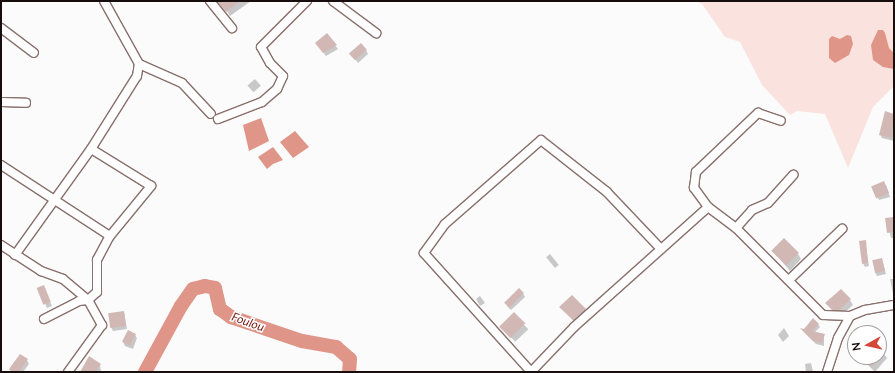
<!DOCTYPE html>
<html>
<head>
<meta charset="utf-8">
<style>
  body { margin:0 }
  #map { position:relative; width:895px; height:373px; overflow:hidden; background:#fbfbfb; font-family:Lato,sans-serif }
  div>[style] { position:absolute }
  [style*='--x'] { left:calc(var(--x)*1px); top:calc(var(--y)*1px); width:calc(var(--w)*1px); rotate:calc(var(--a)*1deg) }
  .green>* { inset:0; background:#fae3df }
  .water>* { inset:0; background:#e09589 }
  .shadow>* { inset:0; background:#0003; transform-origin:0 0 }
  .river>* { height:14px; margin:-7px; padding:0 7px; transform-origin:7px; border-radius:7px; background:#e09589 }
  .building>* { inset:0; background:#d2b8b4; transform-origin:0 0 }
  .roads { filter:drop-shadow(1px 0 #88706c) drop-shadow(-1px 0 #88706c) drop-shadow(0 1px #88706c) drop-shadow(0 -1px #88706c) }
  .street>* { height:8px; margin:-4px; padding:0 4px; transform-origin:4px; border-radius:4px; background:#fff }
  span { translate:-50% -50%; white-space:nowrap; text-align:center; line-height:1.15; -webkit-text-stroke:3px #fff; paint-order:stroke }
  .water-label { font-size:12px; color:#751c14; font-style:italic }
  .frame { position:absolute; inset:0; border:2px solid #160d0c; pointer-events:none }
  .north { position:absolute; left:847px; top:325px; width:40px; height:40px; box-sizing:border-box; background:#fff; border:1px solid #a29e9e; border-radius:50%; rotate:262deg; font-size:11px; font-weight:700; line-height:16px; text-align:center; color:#160d0c }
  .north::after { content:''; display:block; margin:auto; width:14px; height:18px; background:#d44738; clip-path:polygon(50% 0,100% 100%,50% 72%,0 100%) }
</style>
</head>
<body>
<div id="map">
  <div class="green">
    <div style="clip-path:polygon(695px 1px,894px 1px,894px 86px,873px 107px,848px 168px,825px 114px,797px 111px,790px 115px,762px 85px,740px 42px,725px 37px,702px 4px)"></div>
  </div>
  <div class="water">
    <div style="clip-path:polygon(878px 30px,883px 30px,885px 33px,889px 48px,894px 53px,894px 69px,883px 67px,873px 60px,871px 45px)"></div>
    <div style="clip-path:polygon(847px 35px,851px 36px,853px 44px,849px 55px,835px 63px,829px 58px,829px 39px,832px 36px,840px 39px)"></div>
    <div style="clip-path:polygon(261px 118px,269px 141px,249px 151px,243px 125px)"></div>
    <div style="clip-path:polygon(295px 131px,309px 147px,293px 158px,280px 142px)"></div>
    <div style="clip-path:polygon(273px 147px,283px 160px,273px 164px,267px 169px,258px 157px)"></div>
  </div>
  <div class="shadow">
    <div style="clip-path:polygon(221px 1px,251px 1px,230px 16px)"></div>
    <div style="clip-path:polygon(327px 35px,338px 49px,326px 56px,319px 47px)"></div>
    <div style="clip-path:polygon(366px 50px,368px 54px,358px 63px,353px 56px)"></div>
    <div style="left:255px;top:79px;width:9px;height:10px;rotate:49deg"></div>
    <div style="clip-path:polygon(886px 113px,894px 115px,894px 141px,882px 138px,880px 134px)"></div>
    <div style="clip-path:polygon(886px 185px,890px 197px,879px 200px,877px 196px)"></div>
    <div style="clip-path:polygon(894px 218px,894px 238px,891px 238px,886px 219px)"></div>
    <div style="clip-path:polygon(865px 241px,869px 266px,865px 267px,863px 263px)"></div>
    <div style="clip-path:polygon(773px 251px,798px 254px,801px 259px,790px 271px)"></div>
    <div style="left:550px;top:254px;width:14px;height:5px;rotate:51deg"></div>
    <div style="clip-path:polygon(882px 259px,886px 274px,877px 276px,875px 272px)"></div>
    <div style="clip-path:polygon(890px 279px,894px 279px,894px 296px,893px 294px)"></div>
    <div style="clip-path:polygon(38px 288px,45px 290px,52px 306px,47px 308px)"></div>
    <div style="clip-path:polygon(523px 293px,525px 297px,511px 310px,507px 306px)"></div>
    <div style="clip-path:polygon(480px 296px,485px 303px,480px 306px,476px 299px)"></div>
    <div style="clip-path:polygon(850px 300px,853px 305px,842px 315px,836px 315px,827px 303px)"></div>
    <div style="clip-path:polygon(561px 307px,585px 310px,588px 315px,577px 325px)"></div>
    <div style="clip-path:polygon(124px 312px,127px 329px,113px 331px,111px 327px)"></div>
    <div style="left:514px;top:314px;width:21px;height:18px;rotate:47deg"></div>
    <div style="clip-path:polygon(818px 324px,820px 327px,814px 333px,824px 335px,824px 346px,816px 344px,802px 330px)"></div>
    <div style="clip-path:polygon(784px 328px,789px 336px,783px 342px,778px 335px)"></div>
    <div style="clip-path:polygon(135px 335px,137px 338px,133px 349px,125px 346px,123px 342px)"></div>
    <div style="clip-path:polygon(879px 348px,887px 358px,875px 372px,860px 357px,879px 357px)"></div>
    <div style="clip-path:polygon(27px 360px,29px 364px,23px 372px,11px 372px,10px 369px)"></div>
    <div style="clip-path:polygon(811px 363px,813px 372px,806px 372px,805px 364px)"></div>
    <div style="clip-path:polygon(100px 365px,101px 372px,81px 372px)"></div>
  </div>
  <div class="river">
    <div style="--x:145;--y:372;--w:75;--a:-61.4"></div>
    <div style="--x:181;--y:306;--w:21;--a:-55"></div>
    <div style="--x:193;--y:289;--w:12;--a:-14"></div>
    <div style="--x:205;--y:286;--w:10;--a:11"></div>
    <div style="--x:215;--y:288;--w:22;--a:77"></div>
    <div style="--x:220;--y:309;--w:14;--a:36"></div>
    <div style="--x:231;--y:317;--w:75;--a:18.7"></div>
    <div style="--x:302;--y:341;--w:35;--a:10"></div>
    <div style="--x:336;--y:347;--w:18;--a:41"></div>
    <div style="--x:350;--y:359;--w:13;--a:94"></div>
  </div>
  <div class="building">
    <div style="clip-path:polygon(217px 1px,240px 1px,226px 12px)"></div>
    <div style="clip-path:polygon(327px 33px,337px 45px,323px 53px,315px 43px)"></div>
    <div style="left:361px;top:43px;width:9px;height:16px;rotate:49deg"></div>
    <div style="clip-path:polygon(885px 111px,894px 114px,892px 138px,879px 135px)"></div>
    <div style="left:884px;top:181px;width:13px;height:14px;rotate:67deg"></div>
    <div style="clip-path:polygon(894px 217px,894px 232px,887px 233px,885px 218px)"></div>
    <div style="left:784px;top:238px;width:21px;height:18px;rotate:45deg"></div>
    <div style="clip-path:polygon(866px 240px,868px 263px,862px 264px,859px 241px)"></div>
    <div style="left:882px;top:258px;width:13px;height:10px;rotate:77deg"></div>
    <div style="left:44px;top:285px;width:18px;height:8px;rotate:68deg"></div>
    <div style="left:519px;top:288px;width:7px;height:21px;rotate:45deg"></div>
    <div style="clip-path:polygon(841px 289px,851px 299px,839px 310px,832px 310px,825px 303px)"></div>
    <div style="clip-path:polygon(572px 295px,586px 309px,573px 320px,559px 307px)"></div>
    <div style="left:124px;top:311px;width:15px;height:16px;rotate:82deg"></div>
    <div style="left:514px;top:312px;width:16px;height:21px;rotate:45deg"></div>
    <div style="clip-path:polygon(813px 318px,819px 324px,812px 331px,825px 334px,822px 343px,813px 341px,800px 328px,804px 329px)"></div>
    <div style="left:128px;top:330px;width:9px;height:13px;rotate:27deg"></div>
    <div style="clip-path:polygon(20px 354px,28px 359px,19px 372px,12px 372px,9px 369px)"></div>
    <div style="clip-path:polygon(89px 356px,101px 364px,95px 372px,80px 372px)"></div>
    <div style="clip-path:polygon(860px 357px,880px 357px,871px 367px)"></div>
  </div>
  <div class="roads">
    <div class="street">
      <div style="--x:104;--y:1;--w:72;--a:60.9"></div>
      <div style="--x:139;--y:64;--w:47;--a:23.8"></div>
      <div style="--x:182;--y:83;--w:42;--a:46.9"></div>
      <div style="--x:210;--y:1;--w:35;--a:51"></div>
      <div style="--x:333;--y:1;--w:54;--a:36.7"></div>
      <div style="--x:1;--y:28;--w:41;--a:37.1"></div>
      <div style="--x:1;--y:102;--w:25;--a:2"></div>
      <div style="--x:218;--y:119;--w:47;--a:-21.1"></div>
      <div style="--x:262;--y:102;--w:20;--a:-41"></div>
      <div style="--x:277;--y:89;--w:14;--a:-65"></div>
      <div style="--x:283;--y:76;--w:18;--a:-135"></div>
      <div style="--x:270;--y:63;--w:18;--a:-119"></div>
      <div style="--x:261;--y:47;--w:65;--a:-45"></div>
      <div style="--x:1;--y:165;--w:130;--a:33.1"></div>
      <div style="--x:708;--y:207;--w:24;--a:-126"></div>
      <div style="--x:694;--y:188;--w:16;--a:-83"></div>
      <div style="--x:696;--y:172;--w:86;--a:-43.6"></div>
      <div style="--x:758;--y:113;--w:24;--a:19"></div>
      <div style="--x:736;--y:228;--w:24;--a:-48"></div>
      <div style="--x:752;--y:210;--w:17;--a:-24"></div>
      <div style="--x:768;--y:203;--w:38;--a:-48"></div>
      <div style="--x:1;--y:245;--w:48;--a:33"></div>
      <div style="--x:41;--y:271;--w:23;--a:20"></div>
      <div style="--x:63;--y:279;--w:33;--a:40"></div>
      <div style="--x:88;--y:300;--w:29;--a:61"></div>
      <div style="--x:102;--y:325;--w:58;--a:125.9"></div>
      <div style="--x:661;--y:249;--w:79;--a:-133.5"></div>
      <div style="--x:607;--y:192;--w:84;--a:-141.8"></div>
      <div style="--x:541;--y:140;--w:128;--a:138.8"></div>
      <div style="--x:445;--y:224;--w:36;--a:126"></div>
      <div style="--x:424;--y:253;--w:160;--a:48"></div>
      <div style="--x:531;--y:372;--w:62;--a:-46.3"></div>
      <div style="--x:574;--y:327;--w:180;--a:-41.8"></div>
      <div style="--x:708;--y:207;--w:35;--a:37"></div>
      <div style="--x:736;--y:228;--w:123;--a:45"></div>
      <div style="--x:823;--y:315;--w:27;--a:2"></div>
      <div style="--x:850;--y:316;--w:16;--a:-22"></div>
      <div style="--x:865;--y:310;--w:29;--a:-10"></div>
      <div style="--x:15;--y:255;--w:130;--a:-54.4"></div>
      <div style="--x:91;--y:149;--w:86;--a:-57.8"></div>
      <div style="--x:137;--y:76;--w:12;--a:-81"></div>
      <div style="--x:789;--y:280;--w:74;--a:-43.9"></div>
      <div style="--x:44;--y:319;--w:39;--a:-27"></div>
      <div style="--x:79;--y:301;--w:9;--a:-6"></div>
      <div style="--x:88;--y:300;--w:12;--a:-42"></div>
      <div style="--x:97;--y:292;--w:32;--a:-90"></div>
      <div style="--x:97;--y:260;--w:27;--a:-62"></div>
      <div style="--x:110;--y:236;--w:65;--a:-50.6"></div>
      <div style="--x:151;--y:186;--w:70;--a:-148.3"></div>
      <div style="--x:827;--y:372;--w:36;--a:-72"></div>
      <div style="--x:838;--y:338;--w:25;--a:-61"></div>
    </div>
  </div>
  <div class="water-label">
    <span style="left:248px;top:322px;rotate:20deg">Foulou</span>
  </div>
  <div class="frame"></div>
  <div class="north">N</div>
</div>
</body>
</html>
